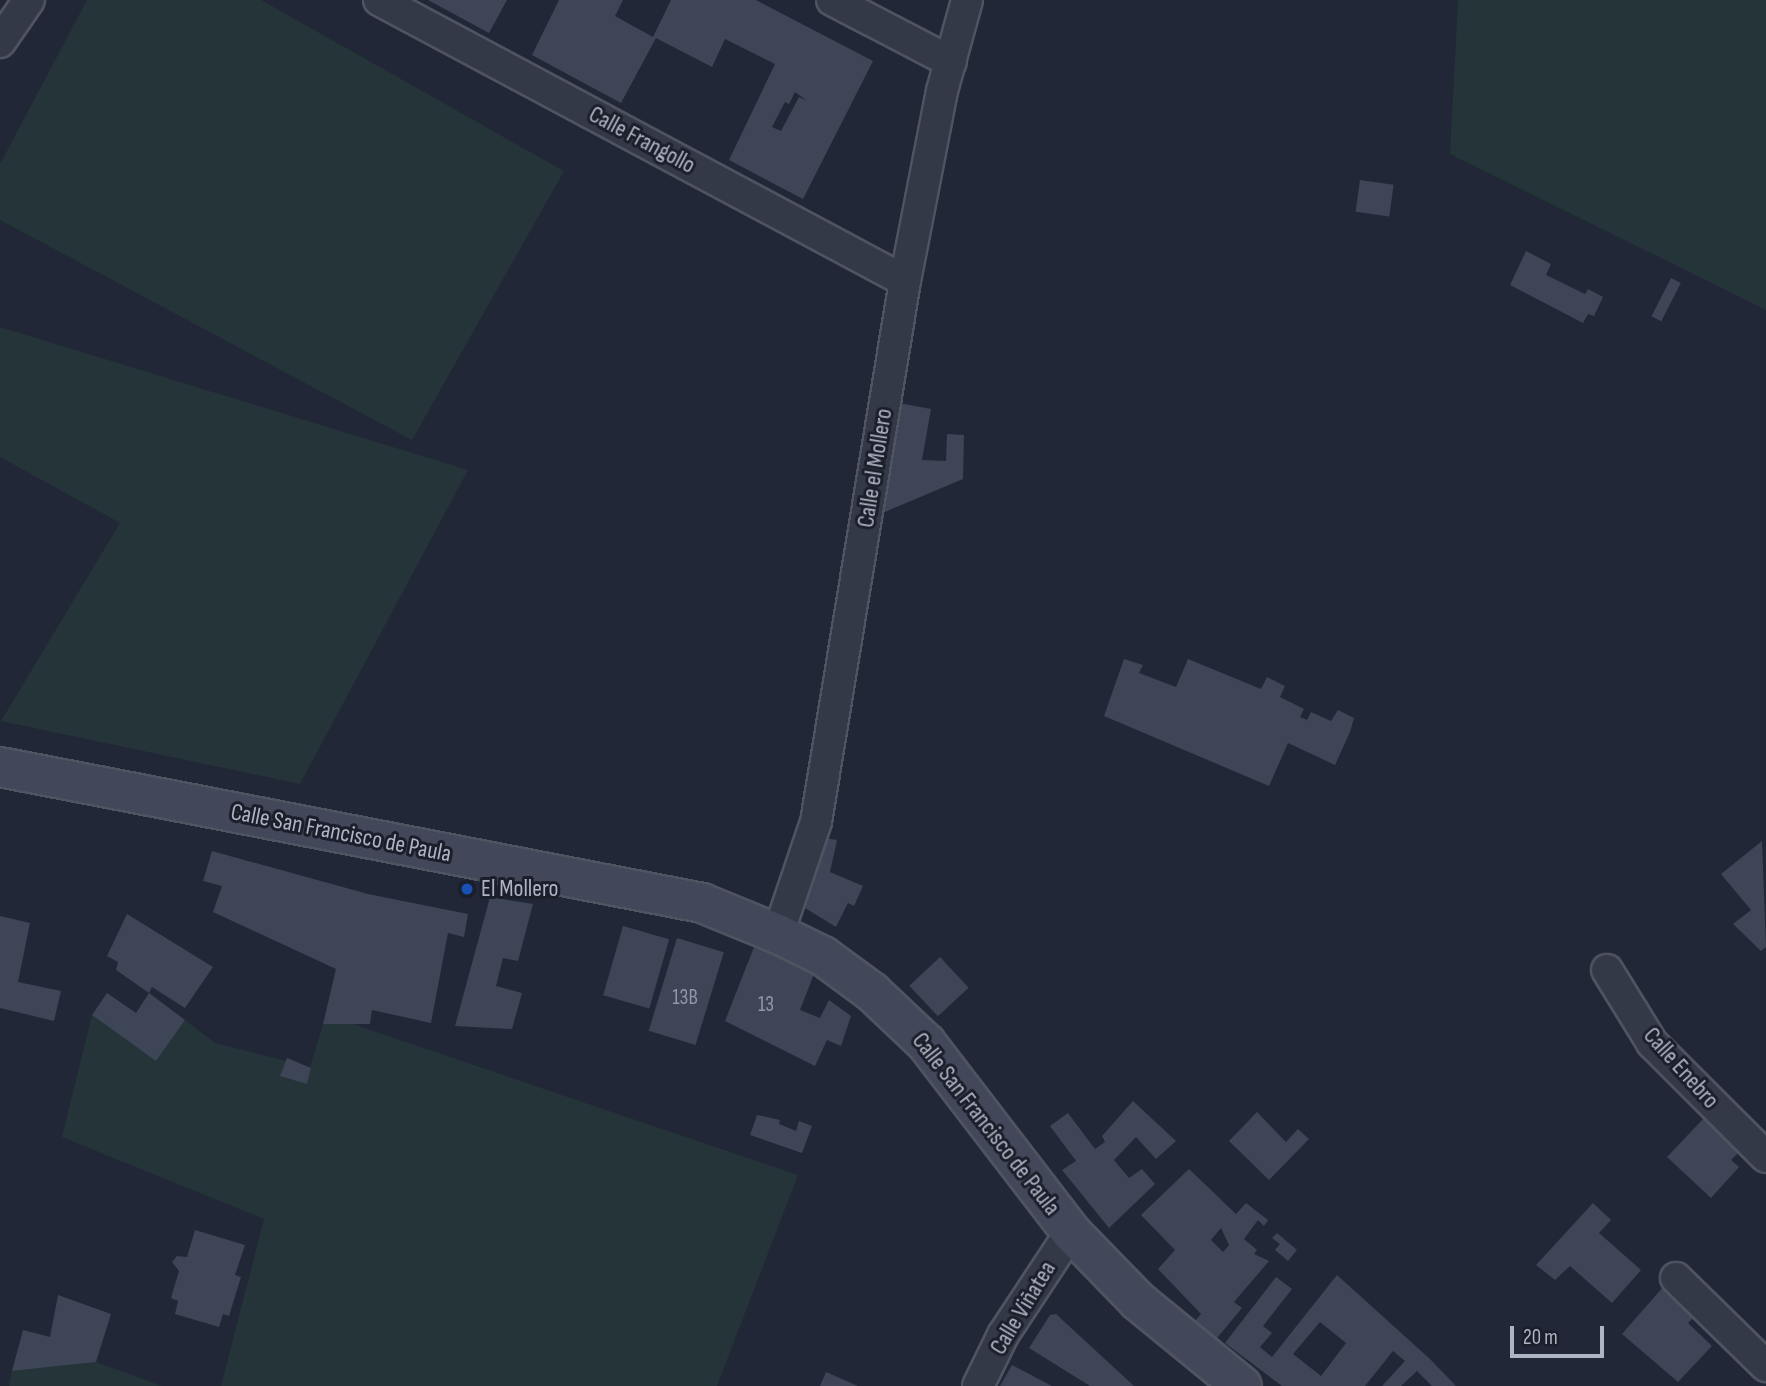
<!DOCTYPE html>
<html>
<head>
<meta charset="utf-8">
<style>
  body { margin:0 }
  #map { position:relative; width:1766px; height:1386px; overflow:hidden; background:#212736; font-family:"Sofia Sans Condensed",sans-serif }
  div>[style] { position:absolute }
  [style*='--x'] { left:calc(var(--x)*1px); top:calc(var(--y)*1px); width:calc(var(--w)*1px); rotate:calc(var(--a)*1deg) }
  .green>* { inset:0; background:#243438 }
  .building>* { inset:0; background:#3d4556; transform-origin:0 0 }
  .roads { filter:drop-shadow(2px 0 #4f5461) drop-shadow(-2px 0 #4f5461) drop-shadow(0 2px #4f5461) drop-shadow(0 -2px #4f5461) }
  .street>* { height:30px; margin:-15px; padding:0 15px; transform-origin:15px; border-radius:15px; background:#343947 }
  .secondary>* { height:38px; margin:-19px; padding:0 19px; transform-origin:19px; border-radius:19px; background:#42485a }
  .dots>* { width:19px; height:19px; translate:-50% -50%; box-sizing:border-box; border:4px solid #1a1f2b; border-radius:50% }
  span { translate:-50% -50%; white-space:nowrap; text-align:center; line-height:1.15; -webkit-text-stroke:6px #1a1f2b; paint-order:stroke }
  .number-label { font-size:21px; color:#9298a8 }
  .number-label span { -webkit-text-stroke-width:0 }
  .street-label { font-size:24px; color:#afb4c3 }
  .poi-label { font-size:24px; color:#afb4c3 }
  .left { translate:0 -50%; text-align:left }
  .scale { position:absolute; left:1510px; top:1326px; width:94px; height:32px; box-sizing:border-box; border:4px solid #afb4c3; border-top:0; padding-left:9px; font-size:21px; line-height:24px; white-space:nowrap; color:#afb4c3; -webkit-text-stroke:5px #1a1f2b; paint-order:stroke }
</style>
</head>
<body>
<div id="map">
  <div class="green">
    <div style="clip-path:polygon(87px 0,261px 0,564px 171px,412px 440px,0 220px,0 164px)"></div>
    <div style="clip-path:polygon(1458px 0,1766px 0,1766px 310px,1450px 154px)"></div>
    <div style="clip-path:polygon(0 327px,468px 470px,300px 784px,1px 721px,120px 523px,0 457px)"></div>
    <div style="clip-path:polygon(92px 1015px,156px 1060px,185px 1020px,215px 1043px,310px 1067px,326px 1015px,798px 1175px,717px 1386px,221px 1386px,264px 1219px,62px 1137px)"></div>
    <div style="clip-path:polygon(96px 1362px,162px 1386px,9px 1386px,12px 1371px)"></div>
  </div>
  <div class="building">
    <div style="clip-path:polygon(428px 0,507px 0,489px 33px)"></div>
    <div style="clip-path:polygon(evenodd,559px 0,623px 0,615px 16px,653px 37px,671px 0,756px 0,873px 61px,803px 199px,729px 160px,775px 64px,725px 39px,712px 67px,656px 38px,621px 103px,532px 55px,559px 0,795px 92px,807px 101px,799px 97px,781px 131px,772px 127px,785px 102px,789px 104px,795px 92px)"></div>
    <div style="left:1360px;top:180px;width:34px;height:32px;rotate:8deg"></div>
    <div style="clip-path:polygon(1526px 251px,1551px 264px,1546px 275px,1585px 294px,1588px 289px,1603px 297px,1594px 316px,1588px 314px,1583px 323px,1510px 285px)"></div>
    <div style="left:1671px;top:278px;width:11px;height:43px;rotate:27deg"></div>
    <div style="clip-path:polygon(899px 403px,931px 409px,922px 460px,946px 461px,947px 434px,964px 435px,963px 479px,880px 514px)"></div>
    <div style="clip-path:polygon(1124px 659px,1143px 665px,1139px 673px,1176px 687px,1188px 659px,1261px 689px,1267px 677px,1285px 686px,1280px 697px,1304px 709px,1300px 717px,1307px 720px,1305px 724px,1311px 712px,1331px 721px,1338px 710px,1354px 718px,1350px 732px,1335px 765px,1288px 743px,1269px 786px,1104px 716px)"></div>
    <div style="clip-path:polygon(819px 837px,837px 840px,830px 872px,863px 886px,854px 906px,848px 903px,836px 927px,805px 908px)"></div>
    <div style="clip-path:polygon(1762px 841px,1766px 947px,1761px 951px,1733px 924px,1751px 910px,1721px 874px)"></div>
    <div style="clip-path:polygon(212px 851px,368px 894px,468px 914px,464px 937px,448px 933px,431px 1023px,372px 1010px,370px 1024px,323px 1024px,336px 969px,213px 912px,222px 886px,203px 881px)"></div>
    <div style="clip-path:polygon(490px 897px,533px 904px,518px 961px,503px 958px,496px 986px,522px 993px,512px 1029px,455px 1026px)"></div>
    <div style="clip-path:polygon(127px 914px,213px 967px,185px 1008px,152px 987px,149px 993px,116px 970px,118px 962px,107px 956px)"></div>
    <div style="clip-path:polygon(0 916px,30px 923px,18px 982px,61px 991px,54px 1021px,0 1008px)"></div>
    <div style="left:623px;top:926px;width:48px;height:72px;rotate:16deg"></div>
    <div style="left:677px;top:938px;width:49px;height:97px;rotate:17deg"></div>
    <div style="clip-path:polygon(754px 947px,773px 951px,814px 974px,800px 1010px,820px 1018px,829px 1000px,851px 1016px,841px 1046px,827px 1040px,815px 1066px,725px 1021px)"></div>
    <div style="left:940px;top:957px;width:42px;height:42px;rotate:47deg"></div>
    <div style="clip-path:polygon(107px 993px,136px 1013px,149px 993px,185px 1020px,156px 1061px,92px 1015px)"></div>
    <div style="clip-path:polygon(287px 1058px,311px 1068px,307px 1084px,280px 1076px)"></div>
    <div style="clip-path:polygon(1133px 1101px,1176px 1141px,1156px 1159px,1136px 1137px,1114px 1160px,1129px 1178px,1142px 1169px,1155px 1184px,1109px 1228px,1062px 1170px,1076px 1161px,1050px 1126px,1068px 1113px,1095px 1149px,1105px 1142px,1102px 1136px)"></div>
    <div style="clip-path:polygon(1257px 1112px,1286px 1142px,1298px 1129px,1309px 1139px,1269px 1180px,1229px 1141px)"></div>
    <div style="clip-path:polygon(757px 1115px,780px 1120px,779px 1124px,796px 1131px,799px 1121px,812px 1126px,802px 1153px,750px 1135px)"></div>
    <div style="clip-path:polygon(1704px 1118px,1740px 1151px,1731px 1160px,1739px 1167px,1711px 1198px,1667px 1157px)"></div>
    <div style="clip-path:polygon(evenodd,1189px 1169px,1236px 1214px,1246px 1203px,1268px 1220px,1264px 1226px,1258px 1220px,1244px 1239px,1257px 1250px,1254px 1254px,1269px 1261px,1234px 1302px,1242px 1308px,1217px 1338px,1194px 1322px,1201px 1314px,1158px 1269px,1175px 1250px,1141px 1215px,1189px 1169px,1221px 1228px,1229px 1245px,1223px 1252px,1211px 1240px,1221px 1228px)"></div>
    <div style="clip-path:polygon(1593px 1203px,1611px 1220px,1599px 1233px,1641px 1270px,1612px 1303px,1570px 1266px,1555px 1280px,1536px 1265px)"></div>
    <div style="clip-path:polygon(195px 1230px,245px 1245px,235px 1275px,241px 1277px,229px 1316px,223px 1314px,219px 1327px,175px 1314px,178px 1301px,171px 1298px,179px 1271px,172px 1262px,177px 1256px,187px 1257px)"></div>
    <div style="clip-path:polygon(1277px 1233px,1297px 1250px,1288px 1261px,1275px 1250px,1280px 1244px,1272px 1238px)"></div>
    <div style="clip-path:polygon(evenodd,1337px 1275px,1430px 1359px,1456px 1386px,1432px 1386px,1417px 1371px,1401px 1386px,1382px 1386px,1405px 1361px,1393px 1351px,1365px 1386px,1282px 1386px,1225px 1343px,1276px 1277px,1292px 1289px,1263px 1326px,1272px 1333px,1260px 1347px,1272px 1357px,1337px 1275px,1320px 1322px,1346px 1343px,1321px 1376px,1293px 1354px,1320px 1322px)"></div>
    <div style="clip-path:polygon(1663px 1287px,1694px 1317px,1688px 1323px,1712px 1346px,1678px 1382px,1622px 1334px)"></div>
    <div style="clip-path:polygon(58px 1295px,111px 1314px,96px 1362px,12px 1371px,23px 1330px,50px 1337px)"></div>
    <div style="clip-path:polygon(1056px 1314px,1134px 1386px,1090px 1386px,1029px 1348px,1050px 1315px)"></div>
    <div style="clip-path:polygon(1012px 1365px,1052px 1386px,1000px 1386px)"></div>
    <div style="clip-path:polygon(826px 1372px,858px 1386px,820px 1386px)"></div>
  </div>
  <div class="roads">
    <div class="street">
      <div style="--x:379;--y:0;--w:596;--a:28.11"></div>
      <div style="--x:832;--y:0;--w:134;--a:27.5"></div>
      <div style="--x:0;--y:42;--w:51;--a:-55.4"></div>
      <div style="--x:778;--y:934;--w:118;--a:-71.3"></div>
      <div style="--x:816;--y:822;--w:548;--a:-80.66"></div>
      <div style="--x:905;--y:281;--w:194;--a:-79"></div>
      <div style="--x:942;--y:91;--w:94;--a:-74.6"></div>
      <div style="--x:1607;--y:970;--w:86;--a:58.3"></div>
      <div style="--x:1652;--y:1043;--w:161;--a:45"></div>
      <div style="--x:1676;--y:1278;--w:126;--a:44.4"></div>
      <div style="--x:978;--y:1386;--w:57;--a:-63.9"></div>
      <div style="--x:1003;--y:1335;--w:123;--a:-56.6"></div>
    </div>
    <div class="secondary">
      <div style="--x:0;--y:767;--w:715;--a:10.96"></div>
      <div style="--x:702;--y:903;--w:82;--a:22.2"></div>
      <div style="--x:778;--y:934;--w:50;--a:26.1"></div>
      <div style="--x:823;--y:956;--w:61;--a:36.3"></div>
      <div style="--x:872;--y:992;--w:74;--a:43.4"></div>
      <div style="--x:926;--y:1043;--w:238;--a:52.5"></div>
      <div style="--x:1071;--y:1232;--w:96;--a:45.8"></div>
      <div style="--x:1138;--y:1301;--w:134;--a:39.3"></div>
    </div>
  </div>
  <div class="dots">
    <div style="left:467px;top:889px;background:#1a4fb4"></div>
  </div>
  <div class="number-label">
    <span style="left:685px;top:998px">13B</span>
    <span style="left:766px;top:1005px">13</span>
  </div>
  <div class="street-label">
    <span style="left:642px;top:140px;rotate:28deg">Calle Frangollo</span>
    <span style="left:875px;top:468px;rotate:-81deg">Calle el Mollero</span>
    <span style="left:341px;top:833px;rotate:11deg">Calle San Francisco de Paula</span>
    <span style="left:1681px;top:1068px;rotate:48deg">Calle Enebro</span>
    <span style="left:986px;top:1124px;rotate:52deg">Calle San Francisco de Paula</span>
    <span style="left:1023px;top:1308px;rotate:-59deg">Calle Viñatea</span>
  </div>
  <div class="poi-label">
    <span class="left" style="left:481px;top:889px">El Mollero</span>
  </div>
  <div class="scale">20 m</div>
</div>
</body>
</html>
